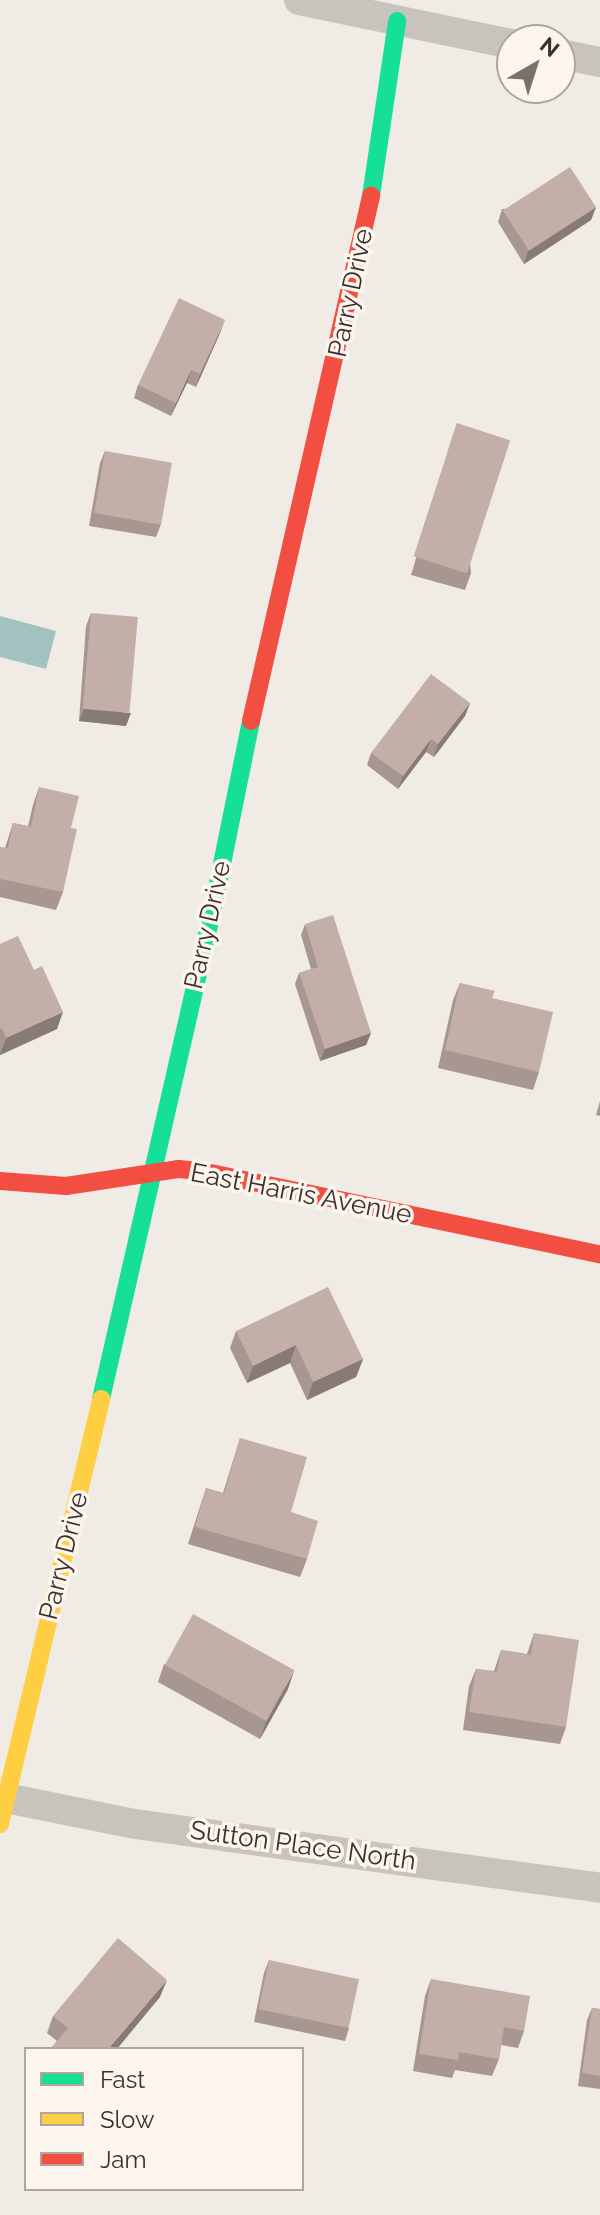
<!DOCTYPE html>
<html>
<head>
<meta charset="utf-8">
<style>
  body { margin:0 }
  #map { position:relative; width:600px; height:2215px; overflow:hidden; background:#f0ebe5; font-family:Raleway,sans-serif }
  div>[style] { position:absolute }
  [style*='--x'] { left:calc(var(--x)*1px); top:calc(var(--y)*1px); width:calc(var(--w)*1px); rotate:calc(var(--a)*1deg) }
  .water>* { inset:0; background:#a1c2c1 }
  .street>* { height:30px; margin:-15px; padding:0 15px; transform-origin:15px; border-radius:15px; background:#c9c3be }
  .fast>* { height:18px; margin:-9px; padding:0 9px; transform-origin:9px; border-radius:9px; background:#16e098 }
  .slow>* { height:18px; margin:-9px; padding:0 9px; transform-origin:9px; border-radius:9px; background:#ffcf43 }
  .jam>* { height:18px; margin:-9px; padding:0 9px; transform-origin:9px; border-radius:9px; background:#f24e42 }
  .wall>* { inset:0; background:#a89690 }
  .shaded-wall>* { inset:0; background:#887a75 }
  .building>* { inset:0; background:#c3afa7; transform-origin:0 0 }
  span { translate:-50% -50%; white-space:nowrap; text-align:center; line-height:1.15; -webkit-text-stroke:7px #fbf5ee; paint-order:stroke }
  .street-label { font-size:26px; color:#3b302b }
  .legend { position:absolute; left:24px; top:2047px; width:280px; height:144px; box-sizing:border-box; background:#fbf5ee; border:2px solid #aea6a0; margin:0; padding:10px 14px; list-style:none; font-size:24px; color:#3b302b }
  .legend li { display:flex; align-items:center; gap:16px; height:40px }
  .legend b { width:40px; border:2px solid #aea6a0 }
  .north { position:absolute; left:496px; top:24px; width:80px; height:80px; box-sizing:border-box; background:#fbf5ee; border:2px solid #aea6a0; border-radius:50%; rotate:39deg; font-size:22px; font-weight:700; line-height:32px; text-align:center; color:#3b302b }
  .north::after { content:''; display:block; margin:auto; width:28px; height:36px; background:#7a716c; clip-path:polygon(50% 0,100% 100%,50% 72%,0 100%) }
</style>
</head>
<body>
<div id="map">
  <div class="water">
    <div style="clip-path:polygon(0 616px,56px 631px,46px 669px,0 657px)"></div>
  </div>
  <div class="street">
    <div style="--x:299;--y:0;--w:217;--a:11.7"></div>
    <div style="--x:560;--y:54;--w:41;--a:11.3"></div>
    <div style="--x:6;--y:1798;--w:132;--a:11.4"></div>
    <div style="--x:135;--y:1824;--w:469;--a:7.8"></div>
  </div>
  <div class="fast">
    <div style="--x:371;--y:196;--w:177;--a:-81.5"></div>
    <div style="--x:101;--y:1399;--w:504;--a:-77.15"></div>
    <div style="--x:213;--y:908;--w:191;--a:-78.5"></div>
  </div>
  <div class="slow">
    <div style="--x:0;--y:1824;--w:437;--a:-76.6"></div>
  </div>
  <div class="jam">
    <div style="--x:251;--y:721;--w:539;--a:-77.12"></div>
    <div style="--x:0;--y:1181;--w:66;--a:4.3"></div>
    <div style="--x:66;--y:1186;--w:113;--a:-8.6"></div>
    <div style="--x:178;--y:1169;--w:23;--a:5"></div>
    <div style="--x:201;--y:1171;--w:408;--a:11.8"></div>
  </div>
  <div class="wall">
    <div style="clip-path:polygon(596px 207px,591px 220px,524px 264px,498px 222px,502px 209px)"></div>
    <div style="clip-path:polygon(220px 333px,196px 387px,187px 383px,171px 416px,134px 398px,138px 385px)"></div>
    <div style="clip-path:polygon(457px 423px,471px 573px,465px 590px,411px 575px,451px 441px)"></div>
    <div style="clip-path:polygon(105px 451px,161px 524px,156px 537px,89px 526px,100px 463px)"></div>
    <div style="clip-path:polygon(91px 613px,126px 726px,79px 721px,86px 626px)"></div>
    <div style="clip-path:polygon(470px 703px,465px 716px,434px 757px,426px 752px,398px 789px,367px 765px,371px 753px)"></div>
    <div style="clip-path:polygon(39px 787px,71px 828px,63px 892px,56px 910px,0 897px,0 847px,5px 848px,13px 823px,28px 826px,33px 805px)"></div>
    <div style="clip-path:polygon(305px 924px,371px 1033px,366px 1045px,320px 1061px,295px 984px,299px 973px,311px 969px,301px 935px)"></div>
    <div style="clip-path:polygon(0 944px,57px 1029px,0 1055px)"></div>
    <div style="clip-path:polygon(460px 983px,492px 998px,539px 1072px,533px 1090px,438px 1068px,453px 1000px)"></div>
    <div style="clip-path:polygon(600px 1101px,600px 1116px,596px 1115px)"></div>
    <div style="clip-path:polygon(236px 1331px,363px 1359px,356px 1377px,307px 1400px,290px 1363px,247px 1383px,230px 1348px)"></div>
    <div style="clip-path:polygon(240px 1438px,291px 1512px,307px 1559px,300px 1577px,188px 1544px,206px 1488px,223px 1493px)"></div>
    <div style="clip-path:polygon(534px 1633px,566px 1727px,560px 1744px,463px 1730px,469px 1686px,476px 1669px,494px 1671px,501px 1650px,527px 1654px)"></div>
    <div style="clip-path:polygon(164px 1664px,288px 1689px,260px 1739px,158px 1682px)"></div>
    <div style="clip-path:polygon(269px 1960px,349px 2028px,345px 2041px,254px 2022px,264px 1973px)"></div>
    <div style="clip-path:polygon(431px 1979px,524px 2031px,518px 2048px,501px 2045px,499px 2059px,492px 2076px,455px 2070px,452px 2078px,413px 2071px,425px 1996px)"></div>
    <div style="clip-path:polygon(160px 1997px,57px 2041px,47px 2033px,53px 2016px)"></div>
    <div style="clip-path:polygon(592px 2008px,600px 2009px,600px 2089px,578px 2086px,587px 2020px)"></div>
  </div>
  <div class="shaded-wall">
    <div style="clip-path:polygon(596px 207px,591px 220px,524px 264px,528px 251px)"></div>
    <div style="clip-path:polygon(225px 320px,220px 333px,196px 387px,200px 374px)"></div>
    <div style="clip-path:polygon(191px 370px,187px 383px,171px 416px,176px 403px)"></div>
    <div style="clip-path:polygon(470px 703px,465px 716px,434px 757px,438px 744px)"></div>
    <div style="clip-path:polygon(84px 709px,131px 713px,126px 726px,79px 721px)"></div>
    <div style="clip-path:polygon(431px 739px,426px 752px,398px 789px,403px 776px)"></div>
    <div style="clip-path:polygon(63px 1012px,57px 1029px,0 1055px,6px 1038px)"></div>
    <div style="clip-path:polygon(371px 1033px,366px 1045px,320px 1061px,325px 1049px)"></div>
    <div style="clip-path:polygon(296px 1345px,290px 1363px,247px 1383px,253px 1366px)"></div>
    <div style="clip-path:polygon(363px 1359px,356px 1377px,307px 1400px,313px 1382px)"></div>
    <div style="clip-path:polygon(294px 1671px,288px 1689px,260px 1739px,266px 1722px)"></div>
    <div style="clip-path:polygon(167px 1980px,160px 1997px,117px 2049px,108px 2049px)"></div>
  </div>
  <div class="building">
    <div style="left:570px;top:167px;width:48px;height:80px;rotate:57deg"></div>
    <div style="clip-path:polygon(179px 298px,225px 320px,200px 374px,191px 370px,176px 403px,138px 385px)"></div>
    <div style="left:457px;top:423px;width:56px;height:140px;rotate:18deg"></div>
    <div style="left:105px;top:451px;width:68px;height:63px;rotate:10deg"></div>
    <div style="left:91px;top:613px;width:47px;height:96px;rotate:5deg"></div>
    <div style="clip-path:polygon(431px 674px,470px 703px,438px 744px,431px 739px,403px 776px,371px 753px)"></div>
    <div style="clip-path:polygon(39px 787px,79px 796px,71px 828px,77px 829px,63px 892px,0 879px,0 847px,8px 848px,13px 823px,31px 827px)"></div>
    <div style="clip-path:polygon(333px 915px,371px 1033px,325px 1049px,299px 973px,318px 967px,305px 924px)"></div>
    <div style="clip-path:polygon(18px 936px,34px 970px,42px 966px,63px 1012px,6px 1038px,2px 1028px,0 1029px,0 944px)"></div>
    <div style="clip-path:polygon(460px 983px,495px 991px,492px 998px,553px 1012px,539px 1072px,445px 1050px)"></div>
    <div style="clip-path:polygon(328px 1287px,363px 1359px,313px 1382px,296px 1345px,253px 1366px,236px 1331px)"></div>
    <div style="clip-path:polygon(240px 1438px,307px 1457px,291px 1512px,318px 1521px,307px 1559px,195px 1527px,206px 1488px,224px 1494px)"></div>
    <div style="left:193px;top:1614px;width:116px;height:58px;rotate:29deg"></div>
    <div style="clip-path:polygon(534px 1633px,579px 1640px,566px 1727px,469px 1712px,476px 1669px,497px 1672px,501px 1650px,531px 1655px)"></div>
    <div style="clip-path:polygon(118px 1938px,167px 1980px,108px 2049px,50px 2049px,68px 2028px,53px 2016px)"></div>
    <div style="left:269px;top:1960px;width:92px;height:50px;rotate:12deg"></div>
    <div style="clip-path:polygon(431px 1979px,530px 1996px,524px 2031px,504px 2027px,499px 2059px,459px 2052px,458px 2060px,419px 2054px)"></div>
    <div style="clip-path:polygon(592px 2008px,600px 2009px,600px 2076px,582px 2073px)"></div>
  </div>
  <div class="street-label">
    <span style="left:351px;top:293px;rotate:-78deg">Parry Drive</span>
    <span style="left:208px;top:925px;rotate:-77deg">Parry Drive</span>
    <span style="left:301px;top:1194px;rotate:11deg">East Harris Avenue</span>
    <span style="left:64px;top:1556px;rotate:-76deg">Parry Drive</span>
    <span style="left:303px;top:1846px;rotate:8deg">Sutton Place North</span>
  </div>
  <ul class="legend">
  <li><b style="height:10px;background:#16e098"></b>Fast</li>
  <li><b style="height:10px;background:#ffcf43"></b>Slow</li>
  <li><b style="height:10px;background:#f24e42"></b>Jam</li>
  </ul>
  <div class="north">N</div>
</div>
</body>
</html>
